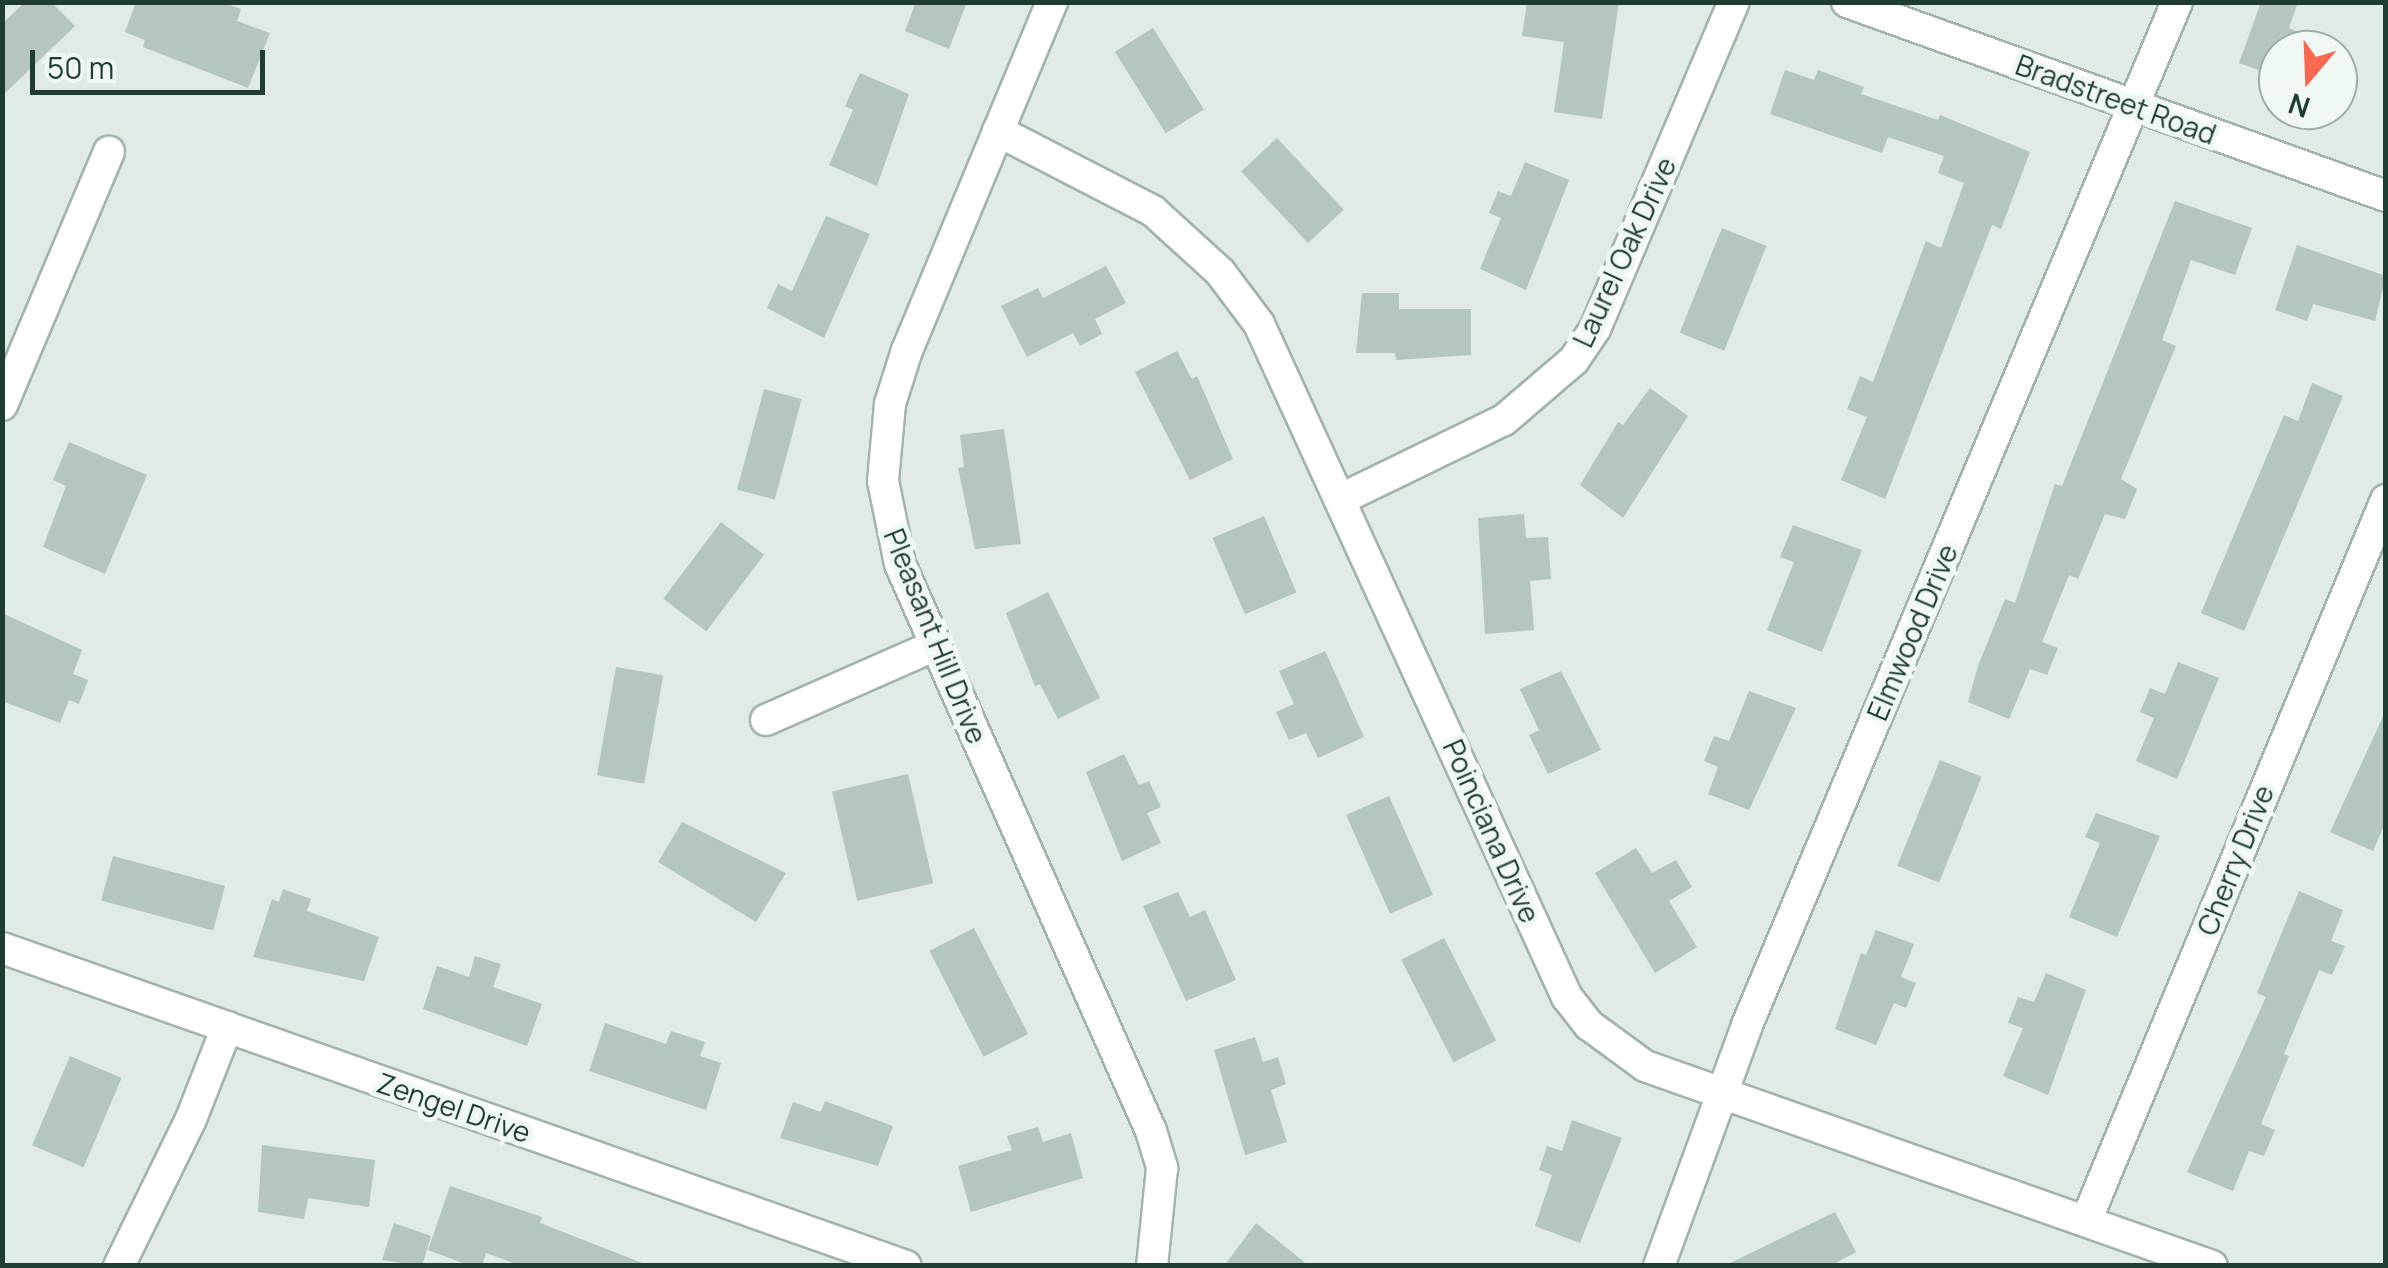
<!DOCTYPE html>
<html>
<head>
<meta charset="utf-8">
<style>
  body { margin:0 }
  #map { position:relative; width:2388px; height:1268px; overflow:hidden; background:#dfebe4; font-family:Manrope,sans-serif }
  div>[style] { position:absolute }
  [style*='--x'] { left:calc(var(--x)*1px); top:calc(var(--y)*1px); width:calc(var(--w)*1px); rotate:calc(var(--a)*1deg) }
  .building>* { inset:0; background:#b4c6bd; transform-origin:0 0 }
  .roads { filter:drop-shadow(2px 0 #a2b3ab) drop-shadow(-2px 0 #a2b3ab) drop-shadow(0 2px #a2b3ab) drop-shadow(0 -2px #a2b3ab) }
  .minor>* { height:30px; margin:-15px; padding:0 15px; transform-origin:15px; border-radius:15px; background:#fff }
  span { translate:-50% -50%; white-space:nowrap; text-align:center; line-height:1.15; -webkit-text-stroke:10px #eff8f3; paint-order:stroke }
  .street-label { font-size:28px; color:#1f3c31 }
  .frame { position:absolute; inset:0; border:5px solid #1f3c31; pointer-events:none }
  .north { position:absolute; left:2258px; top:30px; width:100px; height:100px; box-sizing:border-box; background:#eff8f3; border:2px solid #9cada5; border-radius:50%; rotate:199deg; font-size:28px; font-weight:700; line-height:40px; text-align:center; color:#1f3c31 }
  .north::after { content:''; display:block; margin:auto; width:35px; height:45px; background:#f86950; clip-path:polygon(50% 0,100% 100%,50% 72%,0 100%) }
  .scale { position:absolute; left:30px; top:50px; width:235px; height:45px; box-sizing:border-box; border:5px solid #1f3c31; border-top:0; padding-left:12px; font-size:30px; line-height:35px; white-space:nowrap; color:#1f3c31; -webkit-text-stroke:8px #eff8f3; paint-order:stroke }
</style>
</head>
<body>
<div id="map">
  <div class="building">
    <div style="clip-path:polygon(25px 2px,51px 2px,75px 26px,2px 96px,2px 24px)"></div>
    <div style="clip-path:polygon(136px 2px,221px 2px,241px 9px,237px 21px,270px 33px,248px 88px,143px 47px,145px 40px,125px 32px)"></div>
    <div style="clip-path:polygon(916px 2px,967px 2px,949px 49px,905px 31px)"></div>
    <div style="clip-path:polygon(1527px 2px,1619px 2px,1602px 119px,1554px 112px,1564px 42px,1522px 36px)"></div>
    <div style="clip-path:polygon(2261px 2px,2298px 2px,2289px 28px,2340px 50px,2278px 50px,2278px 77px,2239px 63px)"></div>
    <div style="left:1153px;top:28px;width:96px;height:45px;rotate:58deg"></div>
    <div style="clip-path:polygon(1785px 70px,1814px 80px,1818px 70px,1864px 87px,1861px 94px,1938px 120px,1940px 115px,2030px 152px,2001px 229px,1992px 225px,1885px 499px,1841px 480px,1867px 417px,1847px 409px,1860px 376px,1873px 382px,1926px 241px,1941px 248px,1964px 183px,1938px 173px,1944px 156px,1888px 137px,1882px 153px,1770px 114px)"></div>
    <div style="clip-path:polygon(860px 73px,909px 94px,877px 186px,829px 165px,853px 110px,845px 106px)"></div>
    <div style="left:1277px;top:138px;width:98px;height:49px;rotate:47deg"></div>
    <div style="clip-path:polygon(1525px 162px,1569px 180px,1526px 290px,1480px 269px,1501px 218px,1489px 213px,1498px 191px,1511px 196px)"></div>
    <div style="clip-path:polygon(2175px 201px,2252px 228px,2235px 275px,2191px 260px,2162px 340px,2176px 346px,2121px 479px,2137px 489px,2125px 519px,2105px 514px,2078px 579px,2069px 575px,2042px 642px,2058px 648px,2047px 675px,2030px 669px,2009px 719px,1968px 702px,1978px 666px,2005px 599px,2015px 603px,2055px 484px,2062px 486px)"></div>
    <div style="clip-path:polygon(826px 216px,870px 234px,824px 338px,767px 308px,778px 284px,792px 291px)"></div>
    <div style="left:1722px;top:228px;width:48px;height:113px;rotate:22deg"></div>
    <div style="clip-path:polygon(2297px 245px,2386px 276px,2375px 321px,2313px 304px,2307px 321px,2275px 310px)"></div>
    <div style="clip-path:polygon(1106px 266px,1126px 303px,1095px 319px,1102px 334px,1080px 346px,1073px 333px,1027px 357px,1001px 306px,1038px 288px,1043px 298px)"></div>
    <div style="clip-path:polygon(1362px 293px,1399px 293px,1399px 309px,1471px 309px,1471px 355px,1396px 360px,1395px 353px,1356px 353px)"></div>
    <div style="clip-path:polygon(1177px 351px,1192px 379px,1197px 376px,1233px 459px,1190px 480px,1135px 372px)"></div>
    <div style="clip-path:polygon(2312px 383px,2343px 396px,2244px 631px,2201px 613px,2284px 415px,2298px 421px)"></div>
    <div style="clip-path:polygon(1650px 388px,1688px 416px,1623px 518px,1580px 485px,1618px 422px,1623px 425px)"></div>
    <div style="left:764px;top:389px;width:39px;height:104px;rotate:15deg"></div>
    <div style="clip-path:polygon(1004px 429px,1021px 544px,975px 549px,958px 468px,964px 467px,960px 435px)"></div>
    <div style="clip-path:polygon(69px 442px,147px 475px,105px 574px,43px 547px,66px 486px,53px 480px)"></div>
    <div style="clip-path:polygon(1524px 514px,1526px 538px,1548px 537px,1551px 579px,1530px 581px,1534px 630px,1485px 634px,1478px 518px)"></div>
    <div style="left:1264px;top:516px;width:83px;height:56px;rotate:67deg"></div>
    <div style="left:721px;top:522px;width:54px;height:96px;rotate:37deg"></div>
    <div style="clip-path:polygon(1793px 525px,1862px 550px,1822px 652px,1767px 630px,1794px 562px,1780px 557px)"></div>
    <div style="clip-path:polygon(1048px 592px,1100px 698px,1058px 719px,1040px 684px,1035px 686px,1006px 613px)"></div>
    <div style="clip-path:polygon(2px 613px,82px 650px,73px 674px,88px 680px,79px 704px,69px 700px,60px 723px,2px 701px)"></div>
    <div style="clip-path:polygon(1325px 651px,1364px 737px,1318px 758px,1306px 733px,1289px 740px,1276px 712px,1294px 704px,1279px 671px)"></div>
    <div style="clip-path:polygon(2178px 662px,2219px 678px,2177px 779px,2136px 761px,2154px 718px,2140px 712px,2150px 688px,2165px 694px)"></div>
    <div style="left:616px;top:667px;width:48px;height:110px;rotate:10deg"></div>
    <div style="clip-path:polygon(1561px 671px,1601px 750px,1548px 774px,1529px 735px,1539px 730px,1520px 689px)"></div>
    <div style="clip-path:polygon(1749px 691px,1796px 708px,1749px 810px,1708px 794px,1718px 767px,1704px 761px,1714px 736px,1729px 741px)"></div>
    <div style="clip-path:polygon(2386px 710px,2386px 821px,2373px 851px,2330px 832px)"></div>
    <div style="clip-path:polygon(1124px 754px,1139px 785px,1149px 781px,1161px 807px,1147px 813px,1161px 843px,1122px 861px,1086px 772px)"></div>
    <div style="left:1940px;top:760px;width:45px;height:114px;rotate:22deg"></div>
    <div style="left:908px;top:774px;width:112px;height:78px;rotate:77deg"></div>
    <div style="left:1389px;top:796px;width:108px;height:47px;rotate:66deg"></div>
    <div style="clip-path:polygon(2096px 813px,2160px 836px,2117px 937px,2069px 917px,2100px 843px,2085px 837px)"></div>
    <div style="clip-path:polygon(682px 822px,786px 873px,756px 922px,658px 862px)"></div>
    <div style="clip-path:polygon(1636px 848px,1652px 873px,1676px 860px,1692px 887px,1669px 901px,1697px 947px,1655px 973px,1595px 873px)"></div>
    <div style="left:113px;top:856px;width:116px;height:46px;rotate:15deg"></div>
    <div style="clip-path:polygon(283px 889px,311px 899px,307px 911px,379px 937px,364px 981px,253px 957px,272px 899px,279px 902px)"></div>
    <div style="clip-path:polygon(2299px 891px,2343px 910px,2331px 941px,2345px 946px,2332px 975px,2319px 970px,2284px 1054px,2289px 1056px,2261px 1124px,2275px 1130px,2264px 1156px,2249px 1151px,2233px 1191px,2187px 1172px,2266px 997px,2257px 993px)"></div>
    <div style="clip-path:polygon(1178px 892px,1190px 917px,1205px 910px,1236px 980px,1186px 1001px,1143px 906px)"></div>
    <div style="left:974px;top:928px;width:119px;height:50px;rotate:63deg"></div>
    <div style="clip-path:polygon(1876px 930px,1914px 944px,1901px 977px,1916px 983px,1906px 1008px,1894px 1003px,1876px 1045px,1835px 1029px,1861px 953px,1866px 955px)"></div>
    <div style="left:1444px;top:938px;width:115px;height:48px;rotate:63deg"></div>
    <div style="clip-path:polygon(475px 956px,501px 964px,493px 987px,542px 1004px,527px 1046px,423px 1009px,437px 966px,469px 977px)"></div>
    <div style="clip-path:polygon(2046px 973px,2086px 990px,2048px 1095px,2003px 1076px,2023px 1028px,2008px 1023px,2018px 997px,2034px 1002px)"></div>
    <div style="clip-path:polygon(605px 1023px,666px 1044px,671px 1031px,705px 1042px,700px 1056px,721px 1063px,706px 1110px,589px 1071px)"></div>
    <div style="clip-path:polygon(1255px 1037px,1263px 1062px,1278px 1057px,1286px 1084px,1271px 1090px,1287px 1142px,1245px 1155px,1214px 1050px)"></div>
    <div style="left:70px;top:1056px;width:56px;height:97px;rotate:23deg"></div>
    <div style="clip-path:polygon(825px 1101px,893px 1126px,878px 1166px,780px 1138px,793px 1102px,821px 1112px)"></div>
    <div style="clip-path:polygon(1572px 1120px,1622px 1138px,1580px 1243px,1535px 1226px,1552px 1175px,1539px 1170px,1547px 1146px,1562px 1151px)"></div>
    <div style="clip-path:polygon(1038px 1127px,1043px 1142px,1071px 1133px,1083px 1178px,971px 1212px,958px 1166px,1012px 1150px,1007px 1136px)"></div>
    <div style="clip-path:polygon(262px 1145px,375px 1160px,369px 1207px,308px 1198px,304px 1219px,258px 1212px)"></div>
    <div style="clip-path:polygon(450px 1186px,542px 1217px,540px 1223px,650px 1266px,522px 1266px,486px 1253px,482px 1266px,471px 1266px,428px 1250px)"></div>
    <div style="clip-path:polygon(1835px 1212px,1856px 1252px,1830px 1266px,1724px 1266px)"></div>
    <div style="clip-path:polygon(394px 1223px,431px 1236px,422px 1266px,382px 1260px)"></div>
    <div style="clip-path:polygon(1256px 1223px,1309px 1266px,1224px 1266px)"></div>
  </div>
  <div class="roads">
    <div class="minor">
      <div style="--x:1052;--y:2;--w:377;--a:112.6"></div>
      <div style="--x:907;--y:350;--w:57;--a:107.5"></div>
      <div style="--x:890;--y:404;--w:77;--a:95.2"></div>
      <div style="--x:883;--y:481;--w:85;--a:78.4"></div>
      <div style="--x:900;--y:564;--w:620;--a:66.12"></div>
      <div style="--x:1151;--y:1131;--w:39;--a:73"></div>
      <div style="--x:1162;--y:1168;--w:99;--a:95.8"></div>
      <div style="--x:1847;--y:2;--w:573;--a:19.8"></div>
      <div style="--x:998;--y:131;--w:174;--a:27.3"></div>
      <div style="--x:1153;--y:211;--w:91;--a:42.3"></div>
      <div style="--x:1220;--y:272;--w:65;--a:53.1"></div>
      <div style="--x:1259;--y:324;--w:740;--a:65.41"></div>
      <div style="--x:1567;--y:997;--w:36;--a:52"></div>
      <div style="--x:1589;--y:1025;--w:69;--a:36.2"></div>
      <div style="--x:1645;--y:1066;--w:601;--a:19.43"></div>
      <div style="--x:2;--y:405;--w:275;--a:-67.1"></div>
      <div style="--x:1341;--y:499;--w:181;--a:-25.9"></div>
      <div style="--x:1504;--y:420;--w:92;--a:-40.6"></div>
      <div style="--x:1574;--y:360;--w:37;--a:-56"></div>
      <div style="--x:1595;--y:329;--w:355;--a:-67"></div>
      <div style="--x:766;--y:720;--w:186;--a:-23.8"></div>
      <div style="--x:2;--y:948;--w:958;--a:19.38"></div>
      <div style="--x:2086;--y:1221;--w:781;--a:-67.41"></div>
      <div style="--x:119;--y:1266;--w:164;--a:-63.9"></div>
      <div style="--x:191;--y:1119;--w:99;--a:-68.6"></div>
      <div style="--x:1659;--y:1266;--w:257;--a:-69.9"></div>
      <div style="--x:1747;--y:1025;--w:1110;--a:-67.2"></div>
    </div>
  </div>
  <div class="street-label">
    <span style="left:2116px;top:99px;rotate:20deg">Bradstreet Road</span>
    <span style="left:1624px;top:252px;rotate:-65deg">Laurel Oak Drive</span>
    <span style="left:1912px;top:632px;rotate:-67deg">Elmwood Drive</span>
    <span style="left:936px;top:636px;rotate:68deg">Pleasant Hill Drive</span>
    <span style="left:1492px;top:831px;rotate:66deg">Poinciana Drive</span>
    <span style="left:2235px;top:860px;rotate:-68deg">Cherry Drive</span>
    <span style="left:454px;top:1107px;rotate:19deg">Zengel Drive</span>
  </div>
  <div class="frame"></div>
  <div class="north">N</div>
  <div class="scale">50 m</div>
</div>
</body>
</html>
